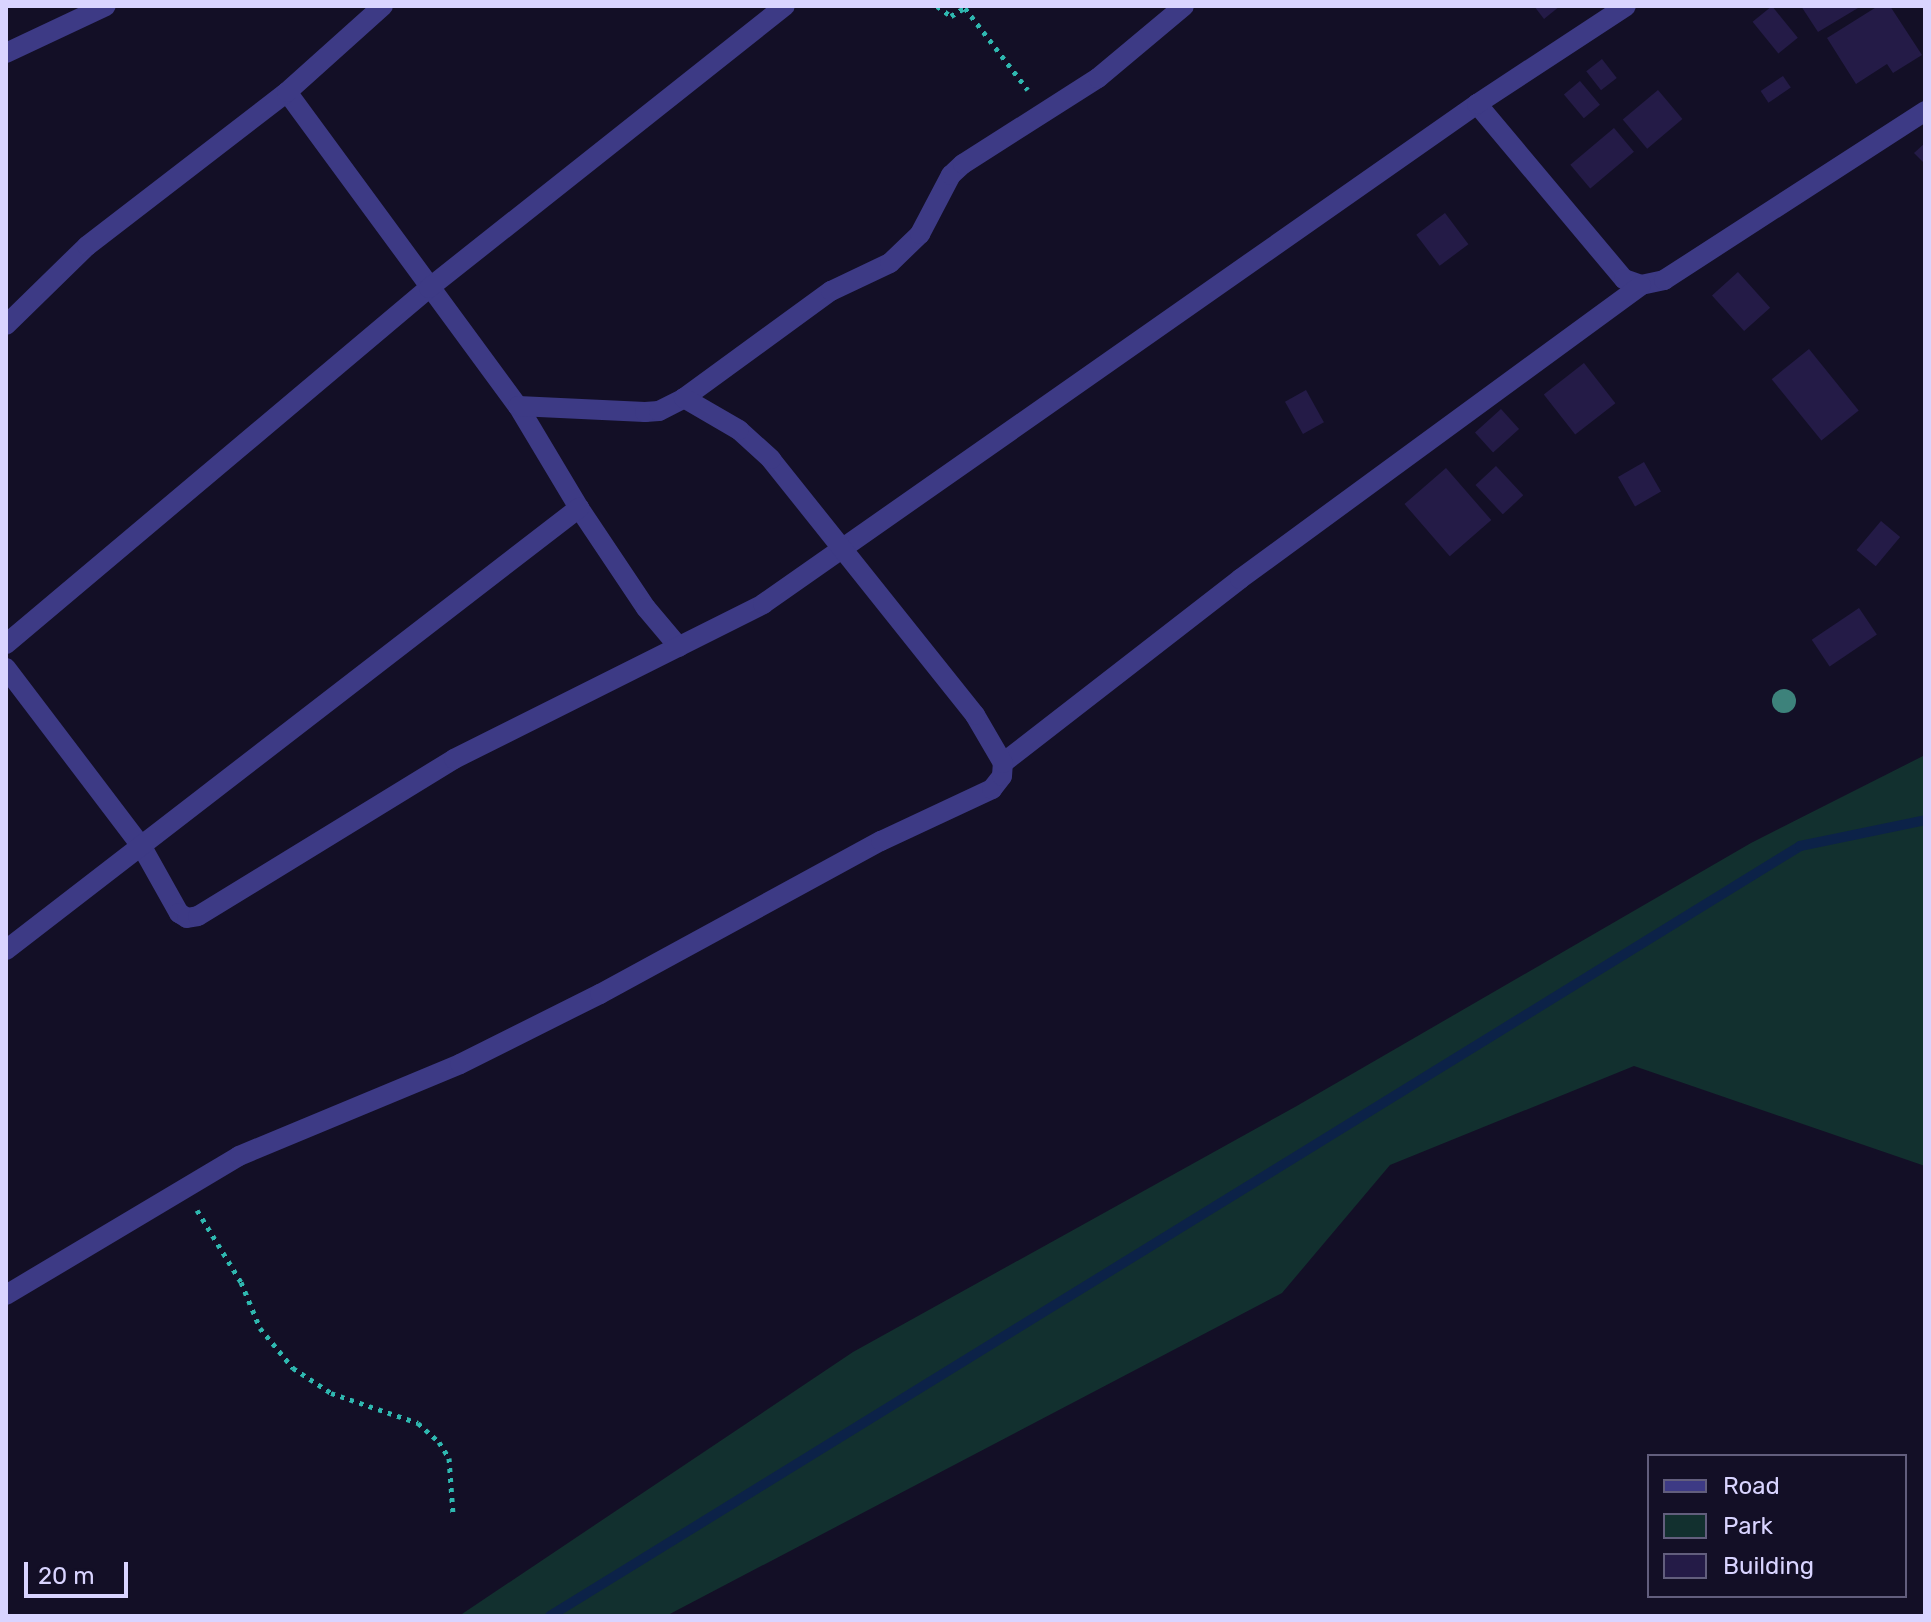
<!DOCTYPE html>
<html>
<head>
<meta charset="utf-8">
<style>
  body { margin:0 }
  #map { position:relative; width:1931px; height:1622px; overflow:hidden; background:#130f26; font-family:Rubik,sans-serif }
  div>[style] { position:absolute }
  [style*='--x'] { left:calc(var(--x)*1px); top:calc(var(--y)*1px); width:calc(var(--w)*1px); rotate:calc(var(--a)*1deg) }
  .green>* { inset:0; background:#12302f }
  .stream>* { height:10px; margin:-5px; padding:0 5px; transform-origin:5px; border-radius:5px; background:#0c2248 }
  .building>* { inset:0; background:#241b47; transform-origin:0 0 }
  .path>* { height:5px; margin-top:-2.5px; transform-origin:0; background:repeating-linear-gradient(90deg,#2fb8b0 0 4px,transparent 0 10px) }
  .minor>* { height:20px; margin:-10px; padding:0 10px; transform-origin:10px; border-radius:10px; background:#3d3a85 }
  .trees>* { width:24px; height:24px; margin:-12px; border-radius:50%; background:#3d827b }
  span { translate:-50% -50%; white-space:nowrap; text-align:center; line-height:1.15; -webkit-text-stroke:6px #130f26; paint-order:stroke }
  .frame { position:absolute; inset:0; border:8px solid #d9d4ff; pointer-events:none }
  .legend { position:absolute; left:1647px; top:1454px; width:260px; height:144px; box-sizing:border-box; background:#130f26; border:2px solid #625e7d; margin:0; padding:10px 14px; list-style:none; font-size:24px; color:#d9d4ff }
  .legend li { display:flex; align-items:center; gap:16px; height:40px }
  .legend b { width:40px; border:2px solid #625e7d }
  .scale { position:absolute; left:24px; top:1562px; width:104px; height:36px; box-sizing:border-box; border:4px solid #d9d4ff; border-top:0; padding-left:10px; font-size:24px; line-height:28px; white-space:nowrap; color:#d9d4ff; -webkit-text-stroke:6px #130f26; paint-order:stroke }
</style>
</head>
<body>
<div id="map">
  <div class="green">
    <div style="clip-path:polygon(1925px 755px,1925px 1166px,1634px 1066px,1390px 1165px,1282px 1293px,666px 1616px,459px 1616px,853px 1352px,1295px 1107px,1751px 843px)"></div>
  </div>
  <div class="stream">
    <div style="--x:550;--y:1616;--w:1468;--a:-31.63"></div>
    <div style="--x:1800;--y:846;--w:128;--a:-11.7"></div>
  </div>
  <div class="building">
    <div style="clip-path:polygon(1534px 6px,1560px 6px,1544px 19px)"></div>
    <div style="left:1772px;top:6px;width:41px;height:25px;rotate:51deg"></div>
    <div style="clip-path:polygon(1801px 6px,1856px 6px,1858px 8px,1818px 32px)"></div>
    <div style="clip-path:polygon(1878px 6px,1890px 6px,1922px 55px,1893px 73px,1887px 64px,1856px 84px,1827px 38px)"></div>
    <div style="left:1602px;top:59px;width:24px;height:20px;rotate:52deg"></div>
    <div style="left:1783px;top:76px;width:14px;height:27px;rotate:56deg"></div>
    <div style="left:1580px;top:81px;width:31px;height:21px;rotate:50deg"></div>
    <div style="left:1658px;top:90px;width:38px;height:46px;rotate:50deg"></div>
    <div style="left:1614px;top:128px;width:31px;height:57px;rotate:50deg"></div>
    <div style="clip-path:polygon(1925px 143px,1925px 164px,1914px 153px)"></div>
    <div style="left:1445px;top:213px;width:39px;height:36px;rotate:53deg"></div>
    <div style="left:1738px;top:272px;width:48px;height:35px;rotate:48deg"></div>
    <div style="left:1809px;top:349px;width:79px;height:48px;rotate:51deg"></div>
    <div style="left:1584px;top:363px;width:51px;height:51px;rotate:52deg"></div>
    <div style="left:1306px;top:390px;width:37px;height:24px;rotate:61deg"></div>
    <div style="left:1501px;top:409px;width:27px;height:35px;rotate:48deg"></div>
    <div style="left:1644px;top:462px;width:34px;height:30px;rotate:60deg"></div>
    <div style="left:1496px;top:466px;width:40px;height:28px;rotate:47deg"></div>
    <div style="left:1446px;top:468px;width:69px;height:55px;rotate:49deg"></div>
    <div style="left:1881px;top:521px;width:25px;height:38px;rotate:40deg"></div>
    <div style="left:1859px;top:608px;width:32px;height:57px;rotate:56deg"></div>
  </div>
  <div class="path">
    <div style="--x:937;--y:6;--w:17;--a:36"></div>
    <div style="--x:951;--y:16;--w:17;--a:-31"></div>
    <div style="--x:965;--y:8;--w:103;--a:52.5"></div>
    <div style="--x:197;--y:1210;--w:84;--a:58.6"></div>
    <div style="--x:241;--y:1282;--w:50;--a:67.6"></div>
    <div style="--x:260;--y:1328;--w:52;--a:50.5"></div>
    <div style="--x:293;--y:1368;--w:45;--a:33.3"></div>
    <div style="--x:331;--y:1393;--w:92;--a:19"></div>
    <div style="--x:418;--y:1423;--w:28;--a:42"></div>
    <div style="--x:439;--y:1442;--w:19;--a:58"></div>
    <div style="--x:449;--y:1458;--w:56;--a:85.9"></div>
  </div>
  <div class="minor">
    <div style="--x:6;--y:53;--w:110;--a:-25.2"></div>
    <div style="--x:287;--y:92;--w:390;--a:53.7"></div>
    <div style="--x:518;--y:406;--w:119;--a:59.1"></div>
    <div style="--x:579;--y:508;--w:120;--a:56.2"></div>
    <div style="--x:646;--y:608;--w:51;--a:49.8"></div>
    <div style="--x:1477;--y:104;--w:229;--a:50"></div>
    <div style="--x:1624;--y:279;--w:18;--a:19"></div>
    <div style="--x:1641;--y:285;--w:24;--a:-12"></div>
    <div style="--x:1664;--y:280;--w:311;--a:-32.9"></div>
    <div style="--x:6;--y:325;--w:113;--a:-44.3"></div>
    <div style="--x:87;--y:246;--w:252;--a:-37.6"></div>
    <div style="--x:287;--y:92;--w:129;--a:-41.9"></div>
    <div style="--x:518;--y:406;--w:127;--a:2.7"></div>
    <div style="--x:645;--y:412;--w:14;--a:-4"></div>
    <div style="--x:659;--y:411;--w:28;--a:-27"></div>
    <div style="--x:684;--y:398;--w:182;--a:-36.1"></div>
    <div style="--x:831;--y:291;--w:65;--a:-25.4"></div>
    <div style="--x:890;--y:263;--w:42;--a:-44"></div>
    <div style="--x:920;--y:234;--w:67;--a:-62.3"></div>
    <div style="--x:951;--y:175;--w:16;--a:-43"></div>
    <div style="--x:963;--y:164;--w:160;--a:-32.5"></div>
    <div style="--x:1098;--y:78;--w:112;--a:-39.9"></div>
    <div style="--x:6;--y:644;--w:553;--a:-40.08"></div>
    <div style="--x:429;--y:288;--w:454;--a:-38.4"></div>
    <div style="--x:6;--y:668;--w:225;--a:52.8"></div>
    <div style="--x:142;--y:847;--w:76;--a:60.7"></div>
    <div style="--x:179;--y:913;--w:9;--a:32"></div>
    <div style="--x:187;--y:918;--w:11;--a:-10"></div>
    <div style="--x:198;--y:916;--w:300;--a:-31.5"></div>
    <div style="--x:454;--y:759;--w:346;--a:-26.6"></div>
    <div style="--x:763;--y:604;--w:872;--a:-35"></div>
    <div style="--x:1477;--y:104;--w:178;--a:-33.3"></div>
    <div style="--x:1003;--y:763;--w:300;--a:-37.8"></div>
    <div style="--x:1240;--y:579;--w:497;--a:-36.2"></div>
    <div style="--x:6;--y:950;--w:724;--a:-37.65"></div>
    <div style="--x:6;--y:1295;--w:271;--a:-30.8"></div>
    <div style="--x:239;--y:1156;--w:239;--a:-22.6"></div>
    <div style="--x:460;--y:1064;--w:157;--a:-26.6"></div>
    <div style="--x:600;--y:994;--w:320;--a:-28.6"></div>
    <div style="--x:881;--y:841;--w:123;--a:-25.1"></div>
    <div style="--x:992;--y:789;--w:16;--a:-52"></div>
    <div style="--x:1002;--y:776;--w:13;--a:-86"></div>
    <div style="--x:1003;--y:763;--w:56;--a:-120.3"></div>
    <div style="--x:975;--y:715;--w:327;--a:-128.6"></div>
    <div style="--x:771;--y:459;--w:43;--a:-137.8"></div>
    <div style="--x:739;--y:430;--w:64;--a:-149.8"></div>
  </div>
  <div class="trees">
    <div style="left:1784px;top:701px"></div>
  </div>
  <div class="frame"></div>
  <ul class="legend">
  <li><b style="height:10px;background:#3d3a85"></b>Road</li>
  <li><b style="height:22px;background:#12302f"></b>Park</li>
  <li><b style="height:22px;background:#241b47"></b>Building</li>
  </ul>
  <div class="scale">20 m</div>
</div>
</body>
</html>
